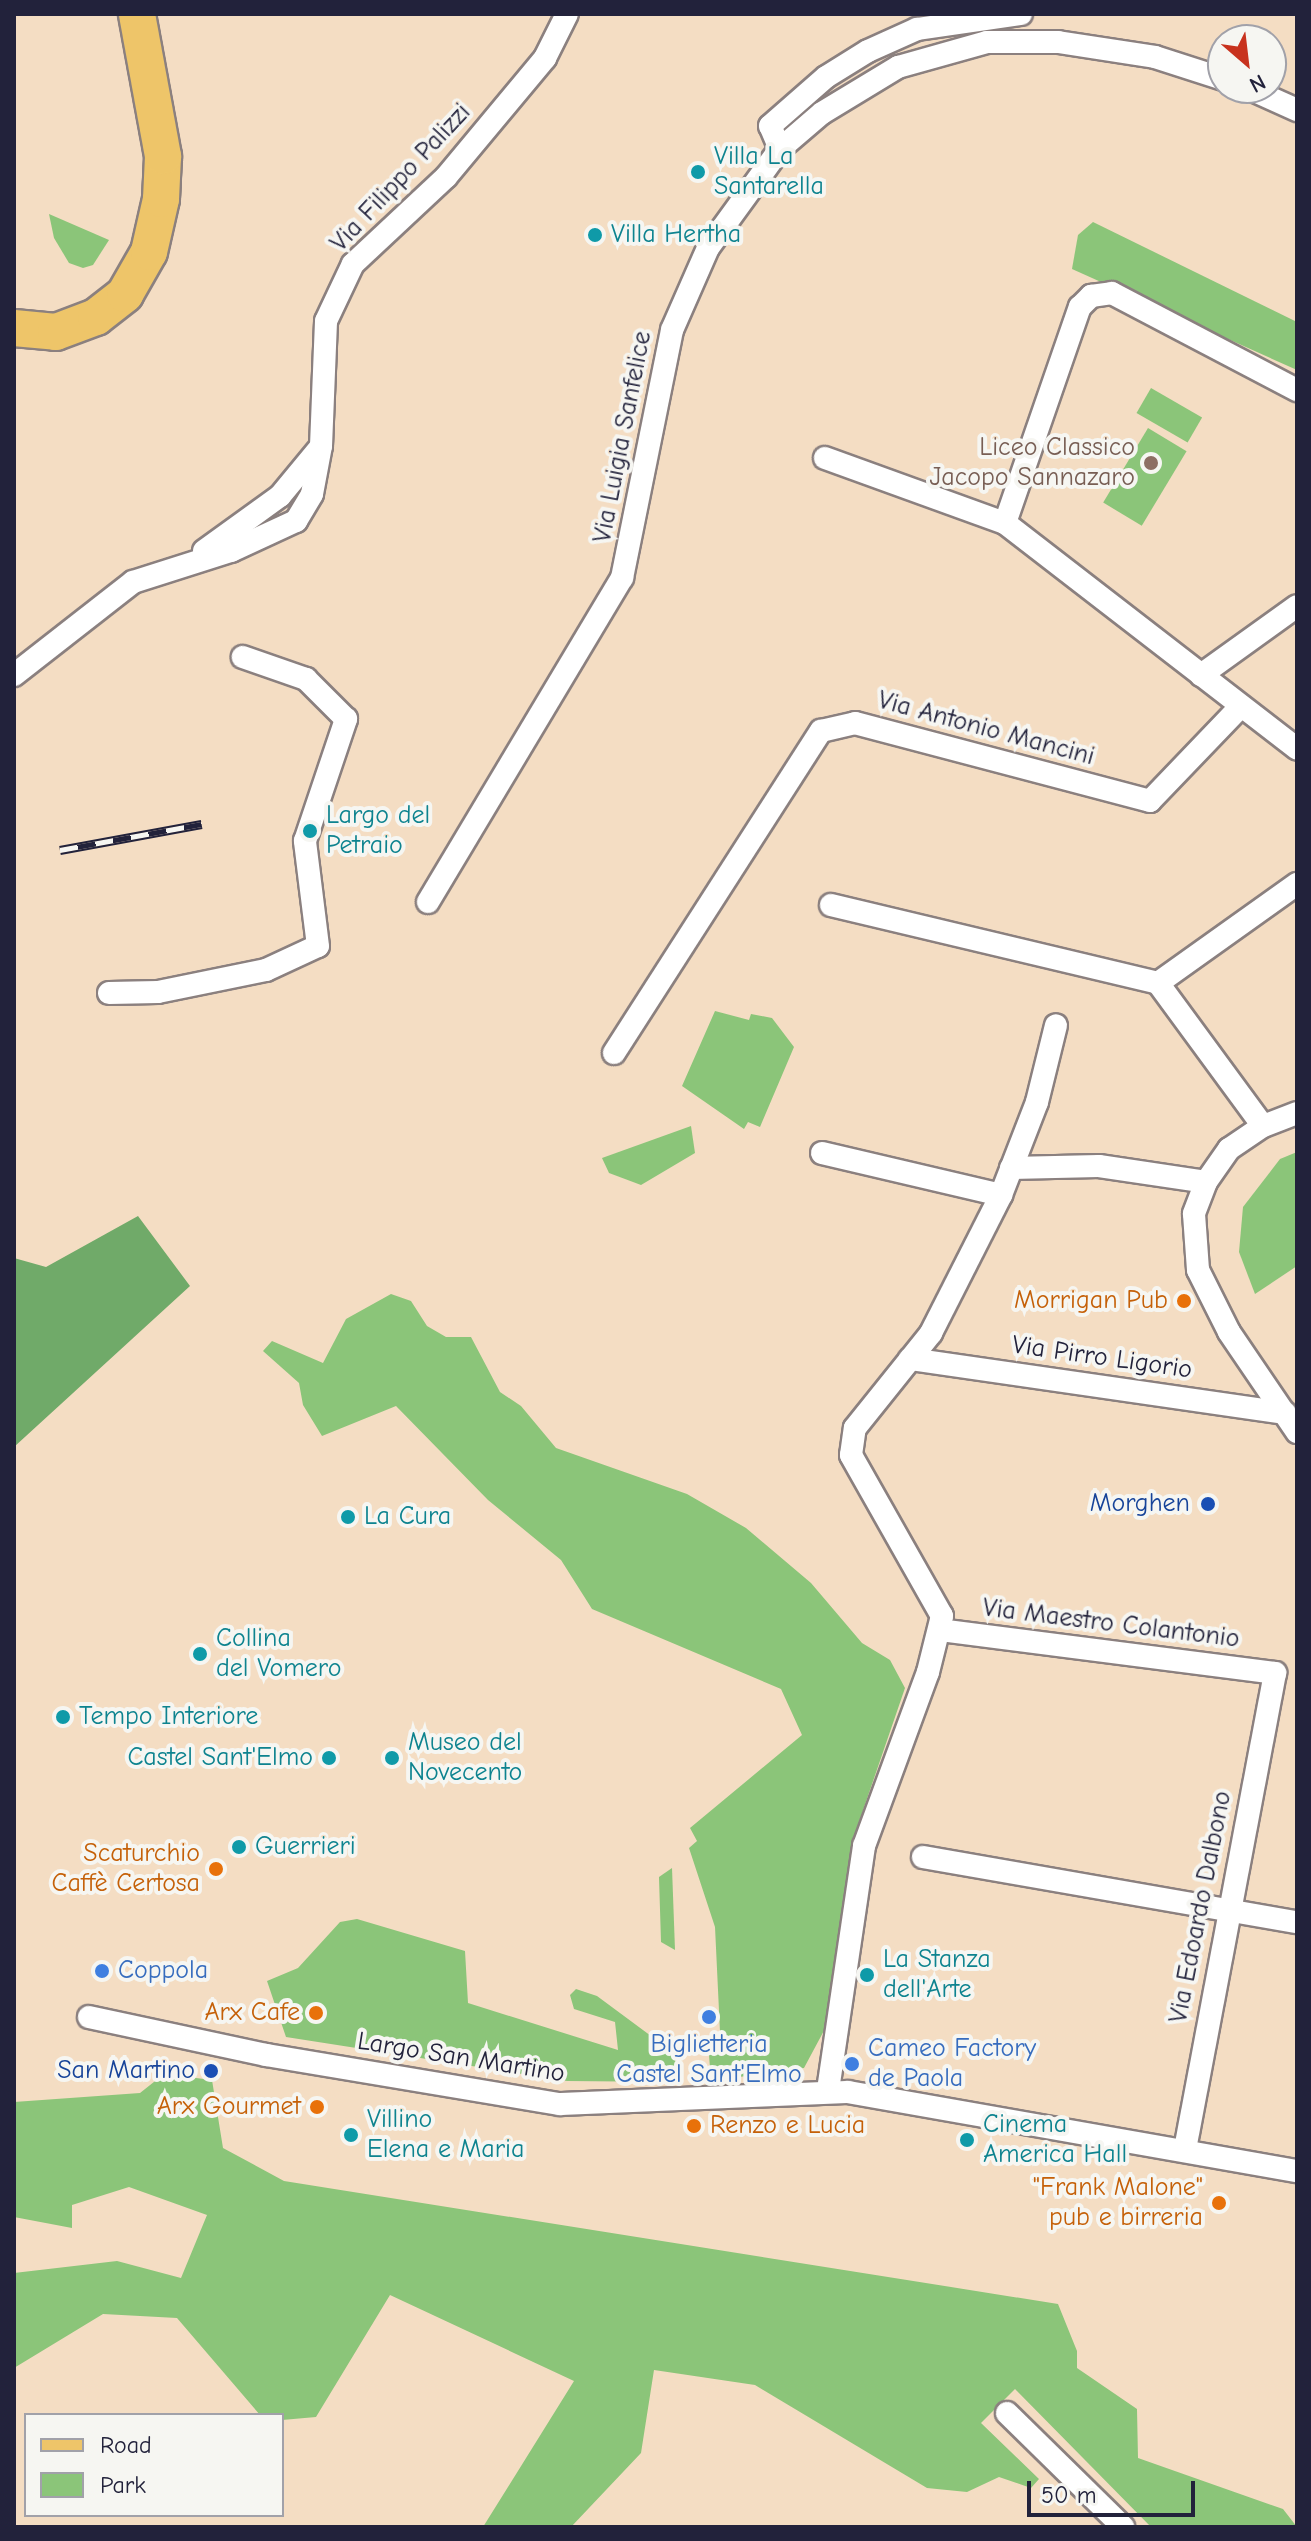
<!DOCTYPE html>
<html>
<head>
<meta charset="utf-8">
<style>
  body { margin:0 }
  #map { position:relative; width:1311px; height:2541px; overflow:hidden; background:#f4ddc3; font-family:"Comic Neue",sans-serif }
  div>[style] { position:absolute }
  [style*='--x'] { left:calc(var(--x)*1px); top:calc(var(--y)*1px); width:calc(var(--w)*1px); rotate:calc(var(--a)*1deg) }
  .green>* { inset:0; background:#8bc579; transform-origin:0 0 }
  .forest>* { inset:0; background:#70aa69 }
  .roads { filter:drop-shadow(2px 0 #8b807f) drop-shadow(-2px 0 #8b807f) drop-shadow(0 2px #8b807f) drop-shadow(0 -2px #8b807f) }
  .street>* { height:22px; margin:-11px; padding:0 11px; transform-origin:11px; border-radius:11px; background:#fff }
  .primary>* { height:36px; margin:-18px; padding:0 18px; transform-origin:18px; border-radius:18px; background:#eec569 }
  .rail>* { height:9px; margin-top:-4.5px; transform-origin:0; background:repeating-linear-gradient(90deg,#f6f6f2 0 18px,#22223b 0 36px); box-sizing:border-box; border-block:2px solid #22223b }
  .dots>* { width:22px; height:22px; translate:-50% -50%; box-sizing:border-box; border:4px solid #f6f6f2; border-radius:50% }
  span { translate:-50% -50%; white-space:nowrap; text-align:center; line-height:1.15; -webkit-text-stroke:8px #f6f6f2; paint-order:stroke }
  .culture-label { font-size:26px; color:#0d838f }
  .left { translate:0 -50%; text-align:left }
  .right { translate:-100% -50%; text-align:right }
  .street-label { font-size:26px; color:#22223b }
  .education-label { font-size:26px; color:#785e54 }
  .food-label { font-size:26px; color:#c56008 }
  .transit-label { font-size:26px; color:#164399 }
  .shop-label { font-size:26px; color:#366cbe }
  .frame { position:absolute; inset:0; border:16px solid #22223b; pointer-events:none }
  .legend { position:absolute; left:24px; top:2413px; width:260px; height:104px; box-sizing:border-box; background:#f6f6f2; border:2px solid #a1a1a9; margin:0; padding:10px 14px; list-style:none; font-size:24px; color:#22223b }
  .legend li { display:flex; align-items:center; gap:16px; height:40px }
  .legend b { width:40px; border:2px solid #a1a1a9 }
  .north { position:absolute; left:1207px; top:24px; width:80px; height:80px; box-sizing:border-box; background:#f6f6f2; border:2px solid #a1a1a9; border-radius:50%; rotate:152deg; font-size:22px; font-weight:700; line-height:32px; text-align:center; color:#22223b }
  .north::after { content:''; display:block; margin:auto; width:28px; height:36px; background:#c8321e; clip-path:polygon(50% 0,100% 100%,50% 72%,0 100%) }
  .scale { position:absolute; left:1027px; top:2481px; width:168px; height:36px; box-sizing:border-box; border:4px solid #22223b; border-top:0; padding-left:10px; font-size:24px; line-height:28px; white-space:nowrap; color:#22223b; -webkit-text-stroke:6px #f6f6f2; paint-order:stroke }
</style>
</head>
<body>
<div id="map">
  <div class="green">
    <div style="clip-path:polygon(49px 214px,109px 240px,93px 265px,83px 268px,69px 263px,54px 238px)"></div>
    <div style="clip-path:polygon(1093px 222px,1297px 322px,1297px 370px,1072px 269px,1078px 235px)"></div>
    <div style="left:1151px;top:388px;width:59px;height:29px;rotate:30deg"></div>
    <div style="left:1148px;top:428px;width:45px;height:87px;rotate:31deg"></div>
    <div style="clip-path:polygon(715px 1011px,749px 1020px,751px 1014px,772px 1018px,794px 1047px,760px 1127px,748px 1122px,744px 1129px,682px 1086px)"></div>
    <div style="clip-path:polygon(691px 1126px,695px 1153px,641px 1185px,609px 1173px,602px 1158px)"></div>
    <div style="clip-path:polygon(1297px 1152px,1297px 1266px,1255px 1294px,1239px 1252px,1243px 1207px,1280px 1159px)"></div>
    <div style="clip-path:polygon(391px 1294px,411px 1301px,427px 1326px,446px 1337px,471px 1337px,500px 1392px,521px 1406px,556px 1448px,687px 1494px,746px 1528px,811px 1583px,862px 1643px,890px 1660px,905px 1688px,859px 1822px,827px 2025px,804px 2068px,711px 2081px,709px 2055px,721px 2053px,715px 1927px,689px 1848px,697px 1841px,690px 1828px,802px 1735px,781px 1689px,592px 1609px,561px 1560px,488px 1500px,396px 1406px,322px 1436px,303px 1405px,299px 1383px,263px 1351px,272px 1341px,323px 1363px,346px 1319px)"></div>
    <div style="clip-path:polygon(672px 1868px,675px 1950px,661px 1942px,659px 1877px)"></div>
    <div style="clip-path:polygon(357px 1919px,465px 1951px,468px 2003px,618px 2050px,615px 2022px,574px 2009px,570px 1995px,576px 1989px,597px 1996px,674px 2053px,679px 2082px,567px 2081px,286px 2037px,267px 1981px,298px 1968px,340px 1922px)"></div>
    <div style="clip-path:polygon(164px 2074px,212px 2080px,223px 2148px,284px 2181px,1058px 2304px,1077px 2351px,1077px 2368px,1137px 2409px,1138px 2458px,1283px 2509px,1297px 2527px,1151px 2527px,1015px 2389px,981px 2423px,1039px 2479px,1031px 2488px,999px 2477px,967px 2492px,927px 2488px,755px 2385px,654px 2370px,641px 2453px,571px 2527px,483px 2527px,574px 2381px,390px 2295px,316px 2417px,282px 2420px,282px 2415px,260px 2415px,177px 2318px,103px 2314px,14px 2368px,14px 2273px,117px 2261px,181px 2278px,207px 2215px,129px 2187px,72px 2205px,72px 2228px,14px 2217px,14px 2102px,140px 2093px)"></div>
  </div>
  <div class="forest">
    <div style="clip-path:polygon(138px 1216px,190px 1286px,14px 1447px,14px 1258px,46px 1267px)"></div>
  </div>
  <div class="roads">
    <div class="street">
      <div style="--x:1248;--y:88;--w:54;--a:24.2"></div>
      <div style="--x:780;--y:149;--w:25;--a:-113"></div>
      <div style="--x:770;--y:126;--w:74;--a:-41.2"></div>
      <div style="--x:826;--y:77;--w:49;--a:-31.8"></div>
      <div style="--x:868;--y:51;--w:54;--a:-24.2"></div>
      <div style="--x:917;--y:29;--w:105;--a:-8.2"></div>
      <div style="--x:825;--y:458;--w:191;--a:19.9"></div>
      <div style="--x:1005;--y:523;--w:369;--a:37.7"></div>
      <div style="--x:1005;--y:523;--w:229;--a:-70.9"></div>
      <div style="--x:1080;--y:307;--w:16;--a:-45"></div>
      <div style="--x:1091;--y:296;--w:21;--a:-8"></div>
      <div style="--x:1112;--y:293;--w:209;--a:27.7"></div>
      <div style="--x:204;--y:551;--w:94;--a:-35.9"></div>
      <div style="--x:280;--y:496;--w:60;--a:-50.4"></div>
      <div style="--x:14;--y:675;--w:151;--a:-38"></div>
      <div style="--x:133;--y:582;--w:103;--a:-17.6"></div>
      <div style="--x:231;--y:551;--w:72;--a:-24.8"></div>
      <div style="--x:296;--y:521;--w:31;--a:-59"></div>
      <div style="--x:312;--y:494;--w:49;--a:-79.4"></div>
      <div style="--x:321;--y:446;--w:125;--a:-87.7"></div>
      <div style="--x:326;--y:321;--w:63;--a:-64.7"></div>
      <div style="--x:353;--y:264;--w:127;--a:-43.1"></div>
      <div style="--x:446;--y:177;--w:155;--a:-50.2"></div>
      <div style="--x:545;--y:58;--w:49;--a:-63.4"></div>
      <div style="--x:1201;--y:675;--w:118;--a:-35.7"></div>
      <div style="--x:428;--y:902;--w:378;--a:-59.1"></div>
      <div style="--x:622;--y:578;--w:253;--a:-78.6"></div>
      <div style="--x:672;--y:330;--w:90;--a:-66.3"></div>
      <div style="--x:708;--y:248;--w:122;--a:-54"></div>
      <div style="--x:780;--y:149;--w:55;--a:-40.6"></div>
      <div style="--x:822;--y:113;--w:89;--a:-31.2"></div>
      <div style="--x:898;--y:67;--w:92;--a:-15.7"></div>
      <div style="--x:987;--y:42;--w:71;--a:0"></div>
      <div style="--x:1058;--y:42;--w:98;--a:8.8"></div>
      <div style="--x:1155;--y:57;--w:71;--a:17.9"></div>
      <div style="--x:831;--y:905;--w:336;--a:13.4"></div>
      <div style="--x:1158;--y:983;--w:177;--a:53.7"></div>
      <div style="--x:1158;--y:983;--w:171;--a:-35.5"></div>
      <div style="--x:109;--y:993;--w:49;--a:-1.2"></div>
      <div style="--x:158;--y:992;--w:110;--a:-11.5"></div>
      <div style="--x:266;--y:970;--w:57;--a:-24.8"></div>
      <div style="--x:318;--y:946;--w:106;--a:-97.1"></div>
      <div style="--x:305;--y:841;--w:129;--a:-71.4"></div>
      <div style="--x:346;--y:719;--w:57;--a:-135"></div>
      <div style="--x:306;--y:679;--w:67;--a:-160.8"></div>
      <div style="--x:614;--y:1053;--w:383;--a:-57.3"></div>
      <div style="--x:821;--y:731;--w:35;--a:-13"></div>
      <div style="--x:855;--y:723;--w:305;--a:14.8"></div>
      <div style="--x:1150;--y:801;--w:130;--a:-46.2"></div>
      <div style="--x:1297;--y:1113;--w:36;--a:159"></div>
      <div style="--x:1263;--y:1126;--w:41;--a:145.9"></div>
      <div style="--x:1229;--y:1149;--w:40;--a:124.9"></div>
      <div style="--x:1206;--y:1182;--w:34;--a:111"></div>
      <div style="--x:1194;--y:1214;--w:56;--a:85.9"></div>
      <div style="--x:1198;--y:1270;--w:69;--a:63.4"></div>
      <div style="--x:1229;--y:1332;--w:121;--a:55.8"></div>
      <div style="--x:822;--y:1153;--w:184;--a:13.2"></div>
      <div style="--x:1011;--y:1168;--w:88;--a:-1.3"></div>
      <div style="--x:1099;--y:1166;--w:108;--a:8.5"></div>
      <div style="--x:910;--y:1359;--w:379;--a:8.2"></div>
      <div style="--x:940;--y:1630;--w:338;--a:7.3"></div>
      <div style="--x:1275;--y:1673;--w:486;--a:100.7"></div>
      <div style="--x:923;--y:1857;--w:380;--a:9.9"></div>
      <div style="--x:89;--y:2017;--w:181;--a:12.1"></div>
      <div style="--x:266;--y:2055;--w:298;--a:9.5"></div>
      <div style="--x:560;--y:2104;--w:288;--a:-2.4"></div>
      <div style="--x:848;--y:2092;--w:456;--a:10"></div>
      <div style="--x:828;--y:2090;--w:247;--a:-81.6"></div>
      <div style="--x:864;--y:1846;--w:185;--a:-69.8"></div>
      <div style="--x:928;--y:1672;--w:58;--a:-76"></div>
      <div style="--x:942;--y:1616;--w:185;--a:-119.5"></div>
      <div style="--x:851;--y:1455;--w:27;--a:-82"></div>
      <div style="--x:855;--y:1428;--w:122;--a:-51.3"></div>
      <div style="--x:931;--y:1333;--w:155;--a:-63.1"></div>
      <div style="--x:1001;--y:1195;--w:100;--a:-68.8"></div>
      <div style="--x:1037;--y:1102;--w:79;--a:-76.1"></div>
      <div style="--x:1007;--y:2413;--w:163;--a:44.5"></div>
    </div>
    <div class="primary">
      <div style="--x:14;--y:328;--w:42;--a:5.4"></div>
      <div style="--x:56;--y:332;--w:43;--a:-20.6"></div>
      <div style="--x:96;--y:317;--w:37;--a:-38"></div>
      <div style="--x:125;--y:294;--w:48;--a:-60.3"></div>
      <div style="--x:149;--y:252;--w:54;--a:-77.2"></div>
      <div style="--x:161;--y:199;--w:43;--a:-87.3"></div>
      <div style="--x:163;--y:156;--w:144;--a:-100.4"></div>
    </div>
  </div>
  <div class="rail">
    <div style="--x:60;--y:850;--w:144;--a:-10.4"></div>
  </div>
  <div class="dots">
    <div style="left:698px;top:172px;background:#0f9aa8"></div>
    <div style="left:595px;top:235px;background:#0f9aa8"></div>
    <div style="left:1151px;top:463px;background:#8d6e63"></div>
    <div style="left:310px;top:831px;background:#0f9aa8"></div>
    <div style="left:1184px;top:1301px;background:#e8710a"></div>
    <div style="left:1208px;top:1504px;background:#1a4fb4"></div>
    <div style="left:348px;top:1517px;background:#0f9aa8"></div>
    <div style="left:200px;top:1654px;background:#0f9aa8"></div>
    <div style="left:63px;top:1717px;background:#0f9aa8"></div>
    <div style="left:329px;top:1758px;background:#0f9aa8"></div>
    <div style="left:392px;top:1758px;background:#0f9aa8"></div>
    <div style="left:239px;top:1847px;background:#0f9aa8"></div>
    <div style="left:216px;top:1869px;background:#e8710a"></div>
    <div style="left:102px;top:1971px;background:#3f7fe0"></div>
    <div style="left:867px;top:1975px;background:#0f9aa8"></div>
    <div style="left:316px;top:2013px;background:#e8710a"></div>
    <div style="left:709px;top:2017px;background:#3f7fe0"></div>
    <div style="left:852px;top:2064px;background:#3f7fe0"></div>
    <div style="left:211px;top:2071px;background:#1a4fb4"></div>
    <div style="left:317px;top:2107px;background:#e8710a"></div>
    <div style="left:694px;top:2126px;background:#e8710a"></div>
    <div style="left:351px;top:2135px;background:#0f9aa8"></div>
    <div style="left:967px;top:2140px;background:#0f9aa8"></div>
    <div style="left:1219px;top:2203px;background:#e8710a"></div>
  </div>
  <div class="culture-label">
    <span class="left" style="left:714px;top:172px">Villa La<br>Santarella</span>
    <span class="left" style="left:611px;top:235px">Villa Hertha</span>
    <span class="left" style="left:326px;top:831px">Largo del<br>Petraio</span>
    <span class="left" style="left:364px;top:1517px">La Cura</span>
    <span class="left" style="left:216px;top:1654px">Collina<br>del Vomero</span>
    <span class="left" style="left:79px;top:1717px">Tempo Interiore</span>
    <span class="left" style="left:408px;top:1758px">Museo del<br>Novecento</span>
    <span class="right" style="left:313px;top:1758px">Castel Sant'Elmo</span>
    <span class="left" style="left:255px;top:1847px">Guerrieri</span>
    <span class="left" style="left:883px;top:1975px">La Stanza<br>dell'Arte</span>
    <span class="left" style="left:367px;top:2135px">Villino<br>Elena e Maria</span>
    <span class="left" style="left:983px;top:2140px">Cinema<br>America Hall</span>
  </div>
  <div class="street-label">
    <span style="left:401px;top:178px;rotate:-47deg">Via Filippo Palizzi</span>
    <span style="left:623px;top:437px;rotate:-79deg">Via Luigia Sanfelice</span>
    <span style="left:986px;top:729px;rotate:15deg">Via Antonio Mancini</span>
    <span style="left:1102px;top:1358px;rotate:8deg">Via Pirro Ligorio</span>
    <span style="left:1111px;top:1624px;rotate:7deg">Via Maestro Colantonio</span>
    <span style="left:1201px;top:1907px;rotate:-79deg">Via Edoardo Dalbono</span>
    <span style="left:461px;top:2058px;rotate:9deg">Largo San Martino</span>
  </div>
  <div class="education-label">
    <span class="right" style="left:1135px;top:463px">Liceo Classico<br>Jacopo Sannazaro</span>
  </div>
  <div class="food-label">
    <span class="right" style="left:1168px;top:1301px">Morrigan Pub</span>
    <span class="right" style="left:200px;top:1869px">Scaturchio<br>Caffè Certosa</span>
    <span class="right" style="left:300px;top:2013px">Arx Cafe</span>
    <span class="right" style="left:301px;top:2107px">Arx Gourmet</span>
    <span class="left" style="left:710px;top:2126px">Renzo e Lucia</span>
    <span class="right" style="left:1203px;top:2203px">"Frank Malone"<br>pub e birreria</span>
  </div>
  <div class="transit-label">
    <span class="right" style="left:1190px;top:1504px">Morghen</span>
    <span class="right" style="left:195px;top:2071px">San Martino</span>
  </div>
  <div class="shop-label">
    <span class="left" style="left:118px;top:1971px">Coppola</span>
    <span style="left:709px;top:2060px">Biglietteria<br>Castel Sant'Elmo</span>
    <span class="left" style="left:868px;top:2064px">Cameo Factory<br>de Paola</span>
  </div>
  <div class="frame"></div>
  <ul class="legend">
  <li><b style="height:10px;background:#eec569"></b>Road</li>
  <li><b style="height:22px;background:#8bc579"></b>Park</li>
  </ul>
  <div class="north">N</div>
  <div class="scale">50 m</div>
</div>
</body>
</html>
